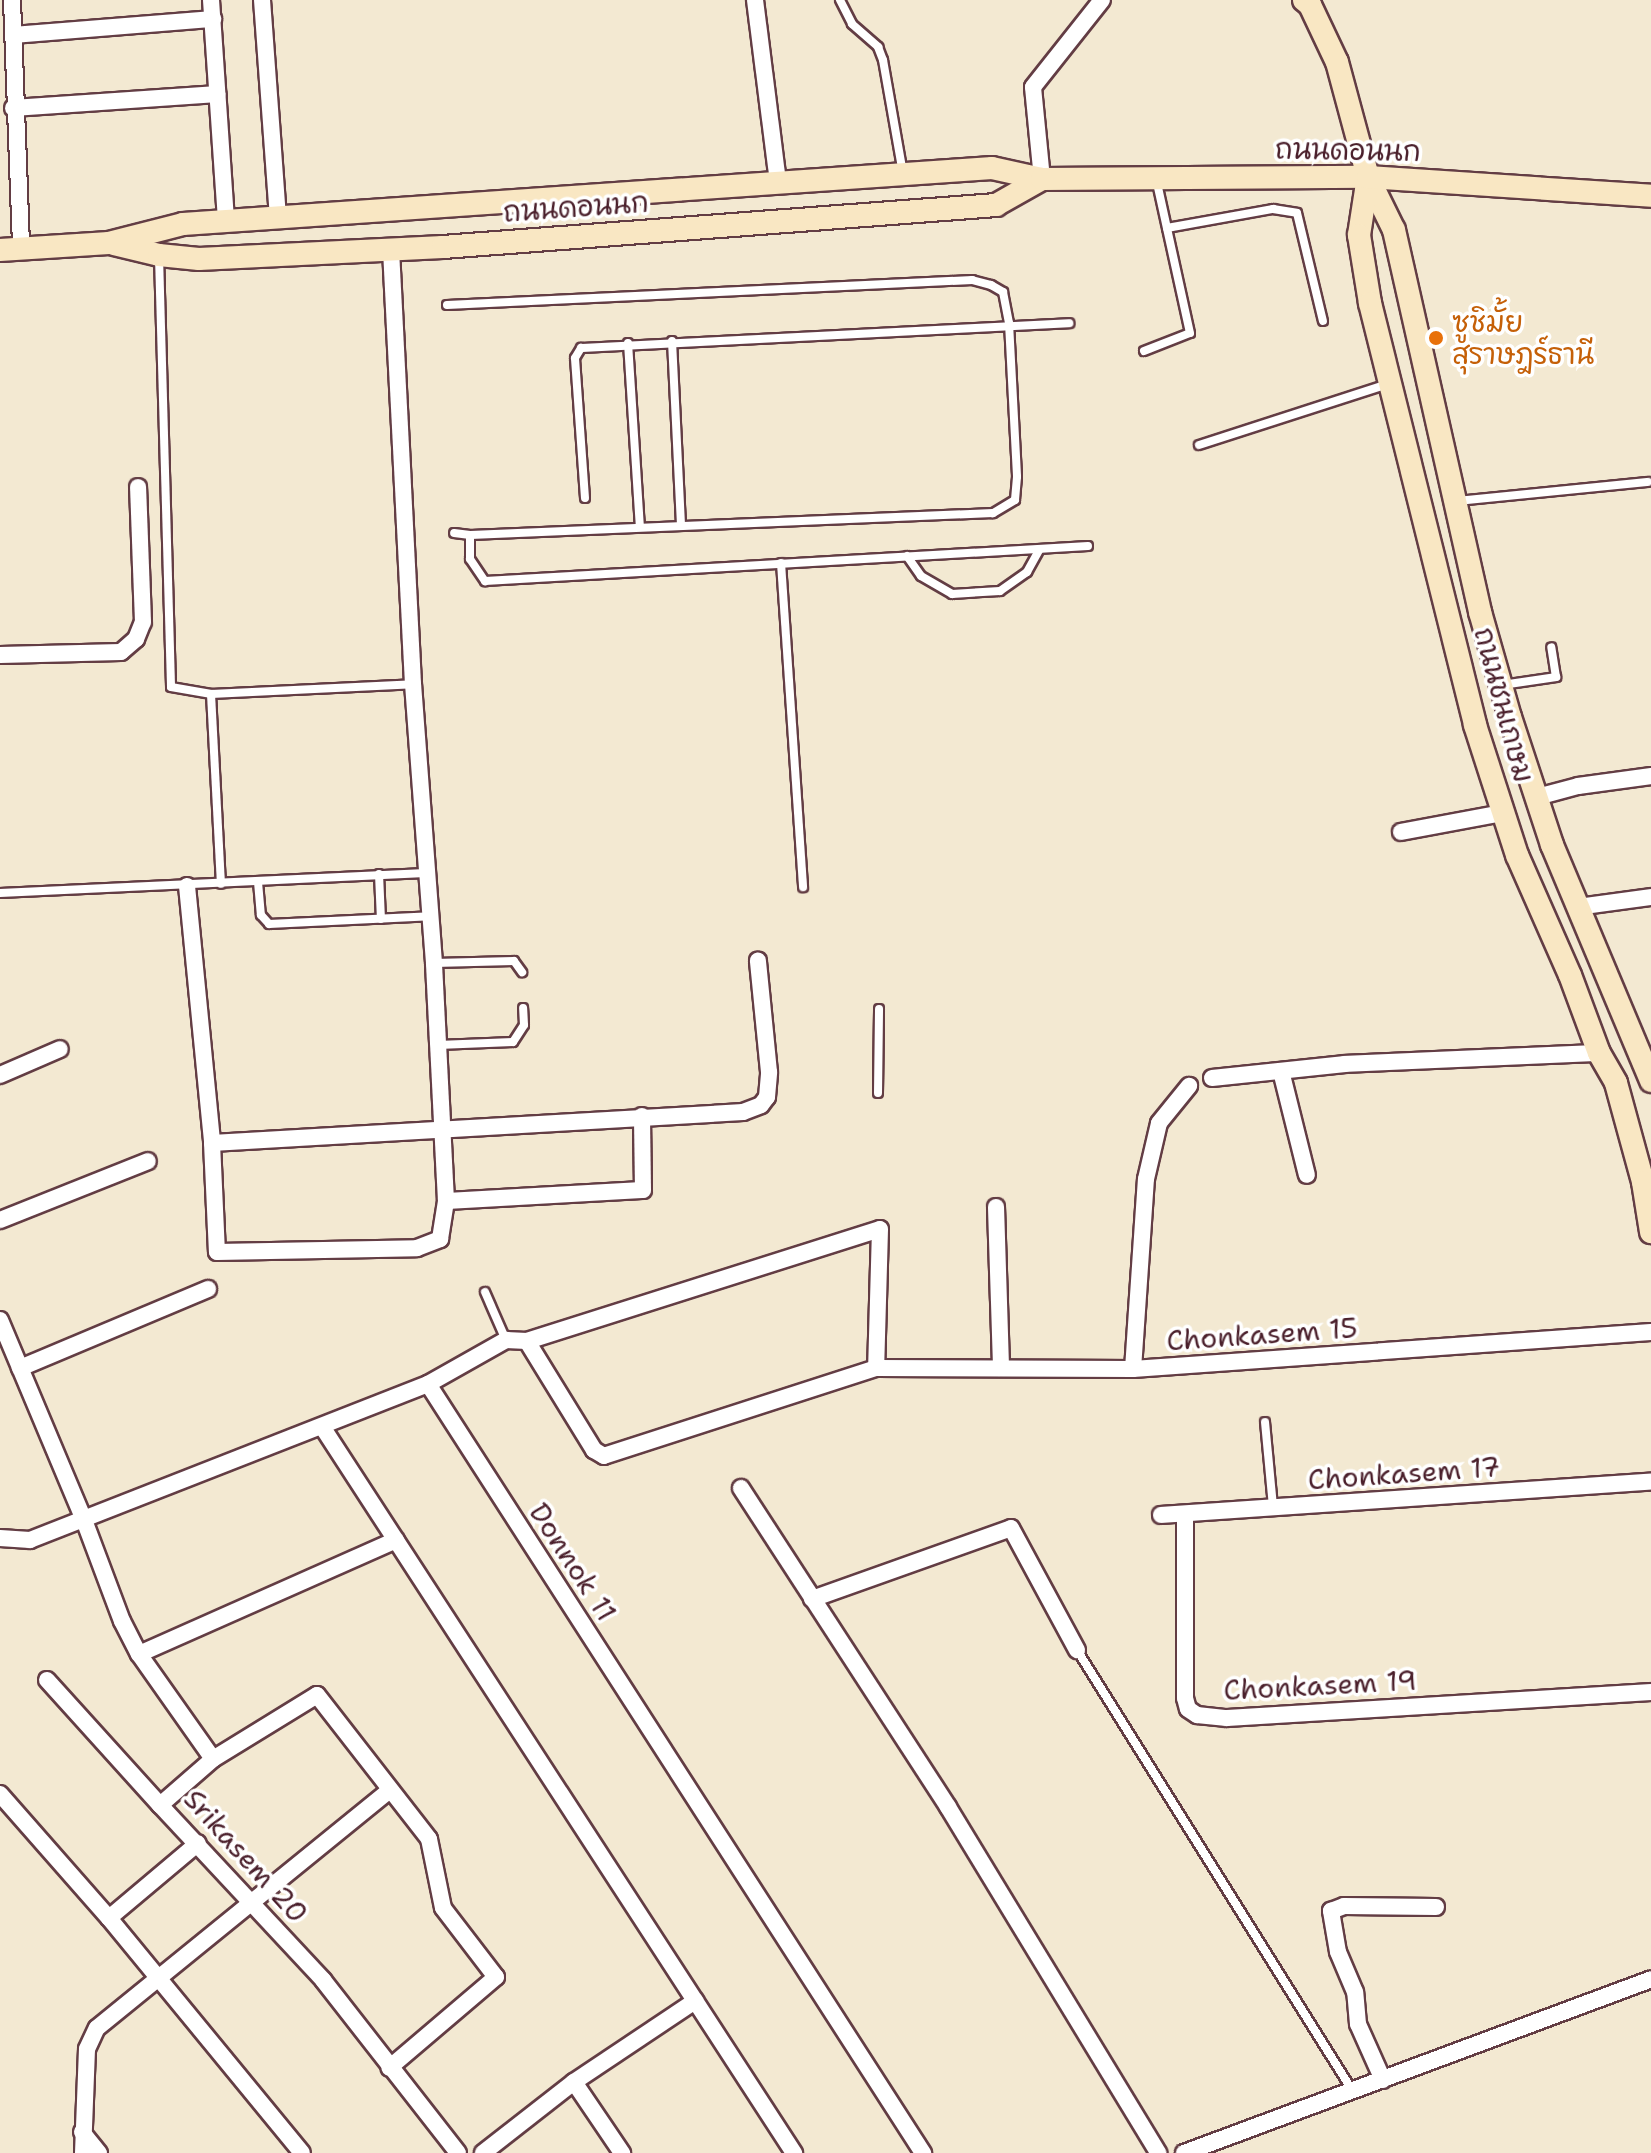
<!DOCTYPE html>
<html>
<head>
<meta charset="utf-8">
<style>
  body { margin:0 }
  #map { position:relative; width:1651px; height:2153px; overflow:hidden; background:#f3e9d2; font-family:"Shantell Sans","Playpen Sans Thai",sans-serif }
  div>[style] { position:absolute }
  [style*='--x'] { left:calc(var(--x)*1px); top:calc(var(--y)*1px); width:calc(var(--w)*1px); rotate:calc(var(--a)*1deg) }
  .roads { filter:drop-shadow(2px 0 #633d44) drop-shadow(-2px 0 #633d44) drop-shadow(0 2px #633d44) drop-shadow(0 -2px #633d44) }
  .service>* { height:8px; margin:-4px; padding:0 4px; transform-origin:4px; border-radius:4px; background:#fff }
  .minor>* { height:16px; margin:-8px; padding:0 8px; transform-origin:8px; border-radius:8px; background:#fff }
  .secondary>* { height:22px; margin:-11px; padding:0 11px; transform-origin:11px; border-radius:11px; background:#f9e7c3 }
  .dots>* { width:22px; height:22px; translate:-50% -50%; box-sizing:border-box; border:4px solid #fff; border-radius:50% }
  span { translate:-50% -50%; white-space:nowrap; text-align:center; line-height:1.15; -webkit-text-stroke:7px #fff; paint-order:stroke }
  .street-label { font-size:28px; color:#4a1f2b }
  .food-label { font-size:28px; color:#c56008 }
  .left { translate:0 -50%; text-align:left }
</style>
</head>
<body>
<div id="map">
  <div class="roads">
    <div class="service">
      <div style="--x:840;--y:0;--w:27;--a:63"></div>
      <div style="--x:852;--y:24;--w:35;--a:41"></div>
      <div style="--x:878;--y:47;--w:14;--a:69"></div>
      <div style="--x:883;--y:60;--w:116;--a:80"></div>
      <div style="--x:1167;--y:228;--w:108;--a:-10.2"></div>
      <div style="--x:1273;--y:209;--w:24;--a:9"></div>
      <div style="--x:1297;--y:213;--w:111;--a:76.5"></div>
      <div style="--x:159;--y:256;--w:431;--a:88.4"></div>
      <div style="--x:171;--y:687;--w:41;--a:9.9"></div>
      <div style="--x:211;--y:694;--w:202;--a:-2.8"></div>
      <div style="--x:447;--y:305;--w:526;--a:-2.73"></div>
      <div style="--x:972;--y:280;--w:20;--a:15"></div>
      <div style="--x:991;--y:285;--w:14;--a:30"></div>
      <div style="--x:1003;--y:292;--w:32;--a:79"></div>
      <div style="--x:1009;--y:323;--w:154;--a:87"></div>
      <div style="--x:1017;--y:477;--w:23;--a:95"></div>
      <div style="--x:1015;--y:500;--w:26;--a:149"></div>
      <div style="--x:993;--y:513;--w:523;--a:177.59"></div>
      <div style="--x:470;--y:535;--w:16;--a:-173"></div>
      <div style="--x:672;--y:341;--w:184;--a:87.2"></div>
      <div style="--x:628;--y:343;--w:184;--a:86.3"></div>
      <div style="--x:1144;--y:351;--w:49;--a:-21.4"></div>
      <div style="--x:1190;--y:333;--w:158;--a:-102.4"></div>
      <div style="--x:1199;--y:445;--w:199;--a:-17.9"></div>
      <div style="--x:585;--y:498;--w:140;--a:-94.1"></div>
      <div style="--x:575;--y:358;--w:12;--a:-59"></div>
      <div style="--x:581;--y:348;--w:489;--a:-2.9"></div>
      <div style="--x:1456;--y:501;--w:193;--a:-5.7"></div>
      <div style="--x:470;--y:535;--w:24;--a:90"></div>
      <div style="--x:470;--y:559;--w:27;--a:56"></div>
      <div style="--x:485;--y:581;--w:604;--a:-3.32"></div>
      <div style="--x:907;--y:556;--w:24;--a:55"></div>
      <div style="--x:921;--y:576;--w:36;--a:30"></div>
      <div style="--x:952;--y:594;--w:48;--a:-3.6"></div>
      <div style="--x:1000;--y:591;--w:33;--a:-35"></div>
      <div style="--x:1027;--y:572;--w:26;--a:-61"></div>
      <div style="--x:781;--y:563;--w:325;--a:86.1"></div>
      <div style="--x:1502;--y:685;--w:55;--a:-8.4"></div>
      <div style="--x:1556;--y:677;--w:30;--a:-99"></div>
      <div style="--x:211;--y:694;--w:190;--a:87"></div>
      <div style="--x:379;--y:874;--w:45;--a:87.5"></div>
      <div style="--x:258;--y:882;--w:33;--a:85"></div>
      <div style="--x:261;--y:915;--w:12;--a:48"></div>
      <div style="--x:269;--y:924;--w:161;--a:-2.8"></div>
      <div style="--x:0;--y:893;--w:426;--a:-2.7"></div>
      <div style="--x:434;--y:963;--w:80;--a:-1.4"></div>
      <div style="--x:514;--y:961;--w:14;--a:54"></div>
      <div style="--x:438;--y:1045;--w:75;--a:-2.3"></div>
      <div style="--x:513;--y:1042;--w:20;--a:-57"></div>
      <div style="--x:524;--y:1025;--w:17;--a:-93"></div>
      <div style="--x:878;--y:1093;--w:84;--a:-89.3"></div>
      <div style="--x:485;--y:1292;--w:52;--a:66.4"></div>
      <div style="--x:1265;--y:1422;--w:85;--a:84.6"></div>
      <div style="--x:1077;--y:1650;--w:519;--a:57.99"></div>
    </div>
    <div class="minor">
      <div style="--x:12;--y:0;--w:249;--a:87.9"></div>
      <div style="--x:211;--y:0;--w:222;--a:86.1"></div>
      <div style="--x:262;--y:0;--w:217;--a:85.8"></div>
      <div style="--x:755;--y:0;--w:183;--a:82.8"></div>
      <div style="--x:13;--y:35;--w:201;--a:-4.6"></div>
      <div style="--x:13;--y:108;--w:205;--a:-3.9"></div>
      <div style="--x:1042;--y:179;--w:92;--a:-95.6"></div>
      <div style="--x:1033;--y:87;--w:111;--a:-51.6"></div>
      <div style="--x:0;--y:655;--w:121;--a:-1.4"></div>
      <div style="--x:121;--y:652;--w:20;--a:-41"></div>
      <div style="--x:136;--y:639;--w:18;--a:-68"></div>
      <div style="--x:143;--y:622;--w:135;--a:-92.1"></div>
      <div style="--x:1537;--y:797;--w:42;--a:-15"></div>
      <div style="--x:1578;--y:786;--w:74;--a:-7.8"></div>
      <div style="--x:1401;--y:832;--w:104;--a:-10.6"></div>
      <div style="--x:187;--y:886;--w:258;--a:84.4"></div>
      <div style="--x:212;--y:1143;--w:109;--a:87.4"></div>
      <div style="--x:217;--y:1252;--w:200;--a:-1.1"></div>
      <div style="--x:417;--y:1248;--w:25;--a:-21"></div>
      <div style="--x:440;--y:1239;--w:38;--a:-81"></div>
      <div style="--x:446;--y:1201;--w:238;--a:-92.9"></div>
      <div style="--x:434;--y:963;--w:280;--a:-94.3"></div>
      <div style="--x:413;--y:684;--w:435;--a:-92.9"></div>
      <div style="--x:1577;--y:907;--w:75;--a:-7.7"></div>
      <div style="--x:1281;--y:1071;--w:107;--a:76"></div>
      <div style="--x:0;--y:1075;--w:65;--a:-23.4"></div>
      <div style="--x:1212;--y:1078;--w:134;--a:-6"></div>
      <div style="--x:1345;--y:1064;--w:254;--a:-2.5"></div>
      <div style="--x:212;--y:1143;--w:532;--a:-3.34"></div>
      <div style="--x:743;--y:1112;--w:19;--a:-21"></div>
      <div style="--x:761;--y:1105;--w:10;--a:-53"></div>
      <div style="--x:767;--y:1097;--w:25;--a:-85"></div>
      <div style="--x:769;--y:1072;--w:112;--a:-95.7"></div>
      <div style="--x:446;--y:1201;--w:197;--a:-3.2"></div>
      <div style="--x:643;--y:1190;--w:74;--a:-90.8"></div>
      <div style="--x:996;--y:1207;--w:161;--a:88.2"></div>
      <div style="--x:0;--y:1220;--w:159;--a:-21.7"></div>
      <div style="--x:880;--y:1229;--w:139;--a:91.6"></div>
      <div style="--x:876;--y:1368;--w:286;--a:162.1"></div>
      <div style="--x:604;--y:1456;--w:12;--a:-149"></div>
      <div style="--x:594;--y:1450;--w:128;--a:-121.6"></div>
      <div style="--x:527;--y:1341;--w:370;--a:-17.6"></div>
      <div style="--x:0;--y:1320;--w:217;--a:67.2"></div>
      <div style="--x:84;--y:1520;--w:108;--a:69.4"></div>
      <div style="--x:122;--y:1621;--w:37;--a:63"></div>
      <div style="--x:139;--y:1654;--w:128;--a:54.8"></div>
      <div style="--x:213;--y:1759;--w:70;--a:139"></div>
      <div style="--x:160;--y:1805;--w:239;--a:47"></div>
      <div style="--x:323;--y:1980;--w:219;--a:52"></div>
      <div style="--x:20;--y:1368;--w:204;--a:-22.8"></div>
      <div style="--x:876;--y:1368;--w:257;--a:0.2"></div>
      <div style="--x:1133;--y:1369;--w:519;--a:-4.09"></div>
      <div style="--x:1133;--y:1369;--w:190;--a:-86.1"></div>
      <div style="--x:1146;--y:1179;--w:57;--a:-76.9"></div>
      <div style="--x:1159;--y:1123;--w:48;--a:-51"></div>
      <div style="--x:428;--y:1384;--w:90;--a:-29.4"></div>
      <div style="--x:506;--y:1340;--w:21;--a:3"></div>
      <div style="--x:323;--y:1428;--w:865;--a:56.99"></div>
      <div style="--x:741;--y:1488;--w:380;--a:57"></div>
      <div style="--x:948;--y:1807;--w:405;--a:58.7"></div>
      <div style="--x:1185;--y:1514;--w:184;--a:90"></div>
      <div style="--x:1185;--y:1698;--w:11;--a:75"></div>
      <div style="--x:1188;--y:1709;--w:11;--a:34"></div>
      <div style="--x:1197;--y:1715;--w:30;--a:6"></div>
      <div style="--x:1227;--y:1718;--w:425;--a:-3.5"></div>
      <div style="--x:1161;--y:1515;--w:491;--a:-3.9"></div>
      <div style="--x:0;--y:1538;--w:30;--a:4"></div>
      <div style="--x:30;--y:1540;--w:427;--a:-21.4"></div>
      <div style="--x:428;--y:1384;--w:915;--a:57.23"></div>
      <div style="--x:812;--y:1599;--w:211;--a:-19.6"></div>
      <div style="--x:1011;--y:1528;--w:139;--a:61.6"></div>
      <div style="--x:139;--y:1654;--w:281;--a:-23.9"></div>
      <div style="--x:47;--y:1680;--w:169;--a:47.9"></div>
      <div style="--x:213;--y:1759;--w:122;--a:-31.6"></div>
      <div style="--x:317;--y:1695;--w:182;--a:52.1"></div>
      <div style="--x:429;--y:1839;--w:70;--a:78.5"></div>
      <div style="--x:443;--y:1908;--w:87;--a:52.5"></div>
      <div style="--x:496;--y:1977;--w:140;--a:139.6"></div>
      <div style="--x:0;--y:1794;--w:165;--a:48.7"></div>
      <div style="--x:109;--y:1918;--w:304;--a:50.6"></div>
      <div style="--x:109;--y:1918;--w:116;--a:-40.1"></div>
      <div style="--x:1383;--y:2080;--w:61;--a:-114.1"></div>
      <div style="--x:1358;--y:2024;--w:32;--a:-95"></div>
      <div style="--x:1355;--y:1992;--w:43;--a:-113"></div>
      <div style="--x:1338;--y:1952;--w:42;--a:-99.7"></div>
      <div style="--x:1331;--y:1911;--w:14;--a:-21"></div>
      <div style="--x:1344;--y:1906;--w:92;--a:0.6"></div>
      <div style="--x:574;--y:2082;--w:86;--a:55.9"></div>
      <div style="--x:82;--y:2132;--w:27;--a:51"></div>
      <div style="--x:83;--y:2153;--w:104;--a:-87.8"></div>
      <div style="--x:87;--y:2049;--w:23;--a:-65"></div>
      <div style="--x:97;--y:2028;--w:376;--a:-39.1"></div>
      <div style="--x:483;--y:2153;--w:115;--a:-38"></div>
      <div style="--x:574;--y:2082;--w:146;--a:-33.8"></div>
      <div style="--x:1184;--y:2153;--w:498;--a:-20.4"></div>
    </div>
    <div class="secondary">
      <div style="--x:1304;--y:0;--w:8;--a:40"></div>
      <div style="--x:1310;--y:5;--w:63;--a:64.7"></div>
      <div style="--x:1337;--y:62;--w:119;--a:74.9"></div>
      <div style="--x:1368;--y:177;--w:59;--a:63.9"></div>
      <div style="--x:1394;--y:230;--w:392;--a:77.3"></div>
      <div style="--x:1480;--y:612;--w:109;--a:74.1"></div>
      <div style="--x:1510;--y:717;--w:135;--a:71.8"></div>
      <div style="--x:1552;--y:845;--w:256;--a:67.2"></div>
      <div style="--x:1368;--y:177;--w:59;--a:98.8"></div>
      <div style="--x:1359;--y:235;--w:69;--a:80.8"></div>
      <div style="--x:1370;--y:303;--w:435;--a:76"></div>
      <div style="--x:1475;--y:725;--w:137;--a:72.1"></div>
      <div style="--x:1517;--y:855;--w:131;--a:66.2"></div>
      <div style="--x:1570;--y:975;--w:83;--a:69.6"></div>
      <div style="--x:1599;--y:1053;--w:34;--a:60"></div>
      <div style="--x:1616;--y:1083;--w:103;--a:74.7"></div>
      <div style="--x:1643;--y:1182;--w:51;--a:80.9"></div>
      <div style="--x:114;--y:244;--w:46;--a:13.7"></div>
      <div style="--x:159;--y:255;--w:40;--a:5.7"></div>
      <div style="--x:199;--y:259;--w:244;--a:-2.8"></div>
      <div style="--x:443;--y:247;--w:555;--a:-4.34"></div>
      <div style="--x:996;--y:205;--w:53;--a:-29.5"></div>
      <div style="--x:0;--y:250;--w:109;--a:-3.7"></div>
      <div style="--x:109;--y:243;--w:76;--a:-14.4"></div>
      <div style="--x:183;--y:224;--w:811;--a:-3.96"></div>
      <div style="--x:992;--y:168;--w:51;--a:12.4"></div>
      <div style="--x:1042;--y:179;--w:326;--a:-0.4"></div>
      <div style="--x:1368;--y:177;--w:284;--a:3.8"></div>
    </div>
  </div>
  <div class="dots">
    <div style="left:1436px;top:338px;background:#e8710a"></div>
  </div>
  <div class="street-label">
    <span style="left:1348px;top:150px;rotate:1deg">ถนนดอนนก</span>
    <span style="left:576px;top:207px;rotate:-4deg">ถนนดอนนก</span>
    <span style="left:1504px;top:705px;rotate:75deg">ถนนชนเกษม</span>
    <span style="left:1262px;top:1334px;rotate:-4deg">Chonkasem 15</span>
    <span style="left:1404px;top:1473px;rotate:-4deg">Chonkasem 17</span>
    <span style="left:573px;top:1562px;rotate:57deg">Donnok 11</span>
    <span style="left:1320px;top:1685px;rotate:-3deg">Chonkasem 19</span>
    <span style="left:246px;top:1856px;rotate:48deg">Srikasem 20</span>
  </div>
  <div class="food-label">
    <span class="left" style="left:1452px;top:338px">ซูชิมั้ย<br>สุราษฎร์ธานี</span>
  </div>
</div>
</body>
</html>
